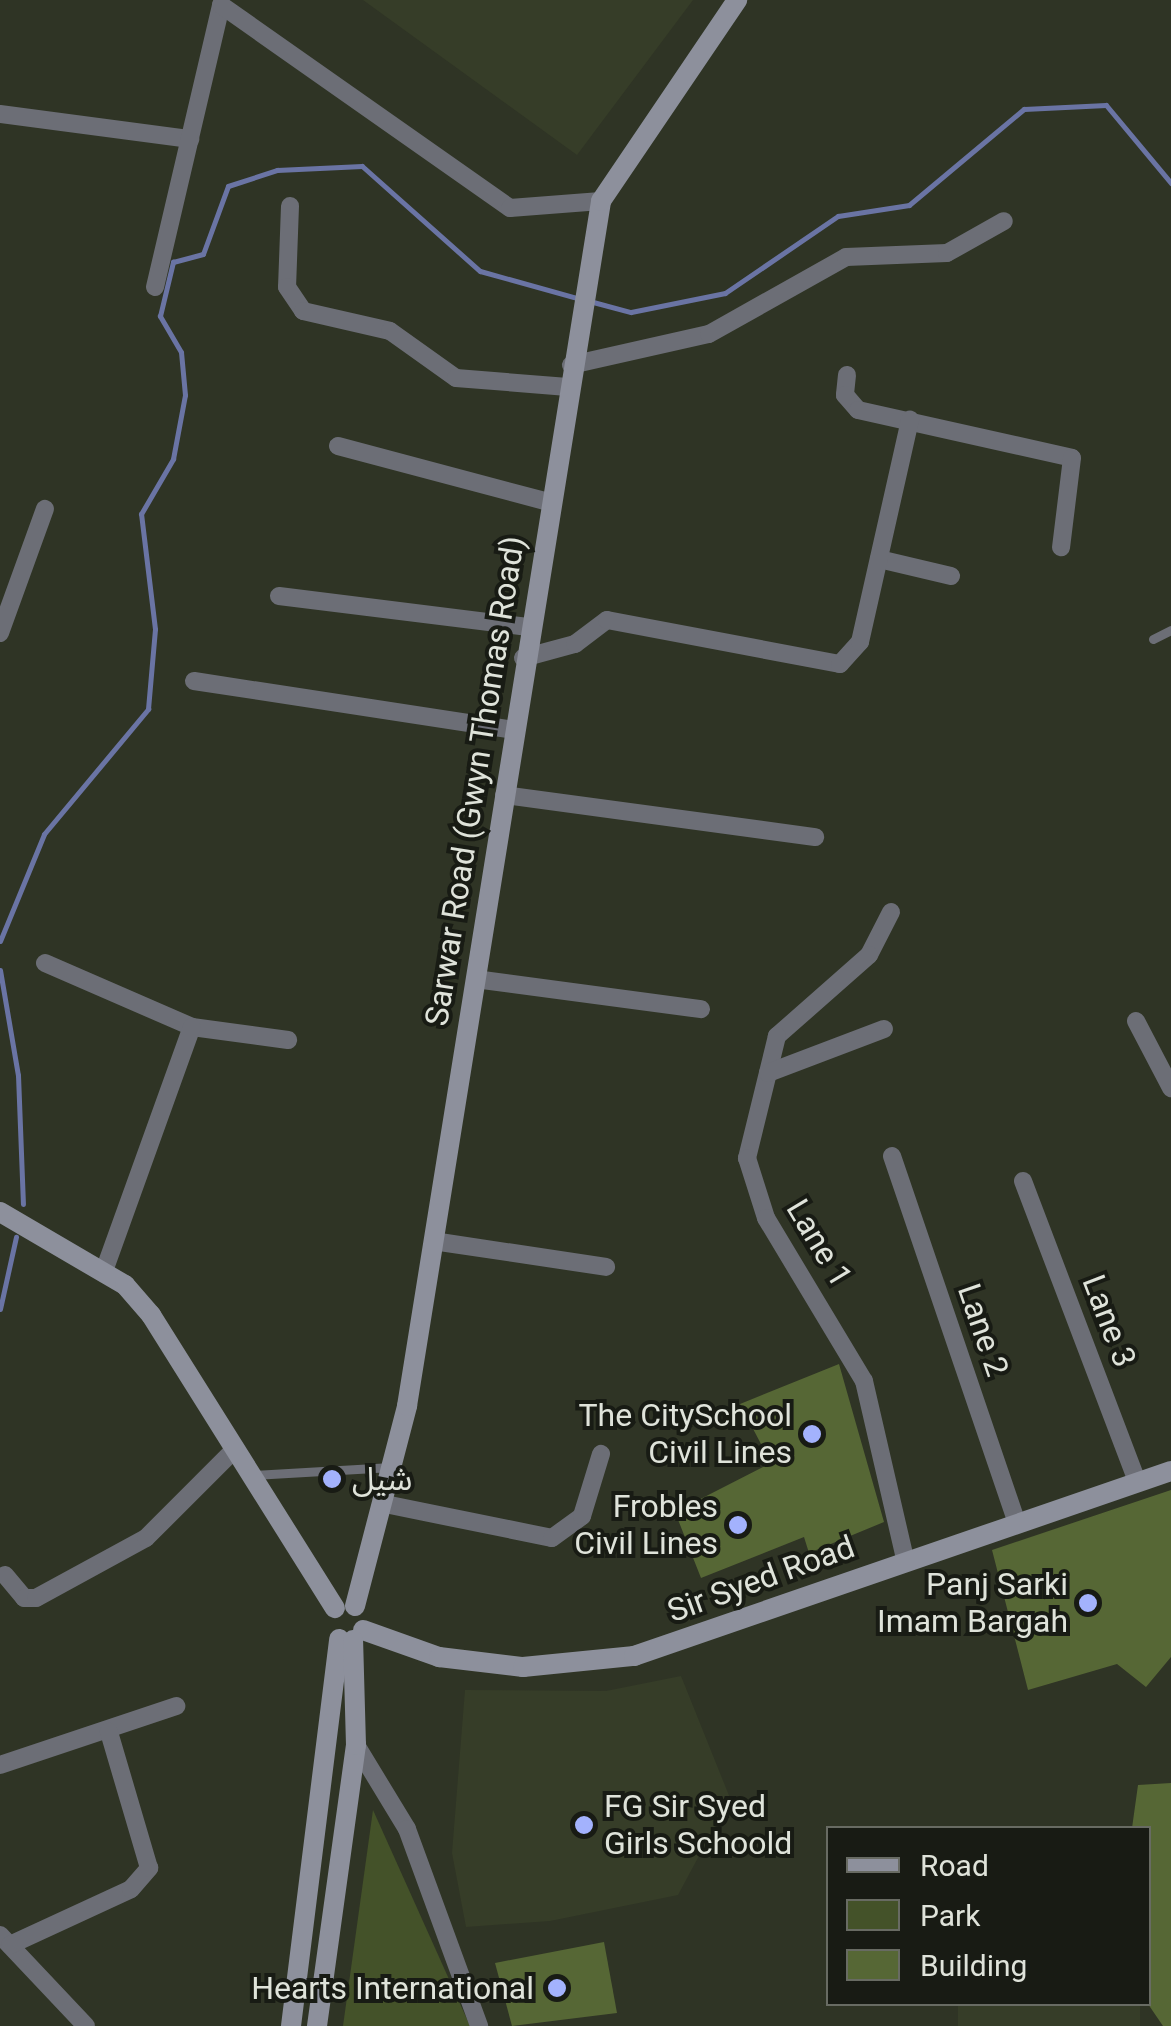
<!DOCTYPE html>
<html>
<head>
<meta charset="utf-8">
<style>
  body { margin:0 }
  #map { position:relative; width:1171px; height:2026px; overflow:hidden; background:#2f3425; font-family:Roboto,"Noto Sans Arabic",sans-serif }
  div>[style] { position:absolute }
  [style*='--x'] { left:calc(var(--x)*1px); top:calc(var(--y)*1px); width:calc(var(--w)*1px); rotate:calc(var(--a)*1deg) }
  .built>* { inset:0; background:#363d28; transform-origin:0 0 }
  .green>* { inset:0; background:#445229 }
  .stream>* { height:5px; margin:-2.5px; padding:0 2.5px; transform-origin:2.5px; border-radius:2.5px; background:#6a74a4 }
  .building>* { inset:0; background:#566735 }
  .lane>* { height:9px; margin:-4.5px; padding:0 4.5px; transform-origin:4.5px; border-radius:4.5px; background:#6c6e76 }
  .street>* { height:18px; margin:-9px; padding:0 9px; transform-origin:9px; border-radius:9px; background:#6c6e76 }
  .secondary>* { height:20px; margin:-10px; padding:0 10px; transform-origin:10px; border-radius:10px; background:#8d909c }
  .dots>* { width:28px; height:28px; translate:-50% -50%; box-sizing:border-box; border:5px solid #181b14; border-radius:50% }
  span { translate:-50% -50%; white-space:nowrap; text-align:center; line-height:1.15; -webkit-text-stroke:8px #181b14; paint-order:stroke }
  .street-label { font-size:32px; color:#dfe3da }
  .poi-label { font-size:32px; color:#dfe3da }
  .right { translate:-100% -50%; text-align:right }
  .left { translate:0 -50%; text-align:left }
  .legend { position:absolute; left:826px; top:1826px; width:325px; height:180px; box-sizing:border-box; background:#181b14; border:2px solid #686b63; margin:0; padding:12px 18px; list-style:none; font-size:30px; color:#dfe3da }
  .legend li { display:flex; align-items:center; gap:20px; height:50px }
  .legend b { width:50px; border:2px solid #686b63 }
</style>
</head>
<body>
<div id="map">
  <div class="built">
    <div style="clip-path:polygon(363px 0,693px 0,577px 155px)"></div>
    <div style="clip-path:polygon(681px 1676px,730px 1798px,678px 1895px,550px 1921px,466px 1927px,452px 1853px,465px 1690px,606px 1691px)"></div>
    <div style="left:958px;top:2004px;width:182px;height:23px"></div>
  </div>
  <div class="green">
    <div style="clip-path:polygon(373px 1810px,470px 2026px,343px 2026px)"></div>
  </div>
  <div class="stream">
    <div style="--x:593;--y:302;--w:39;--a:15"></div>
    <div style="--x:631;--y:312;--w:96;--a:-11.4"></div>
    <div style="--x:725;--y:293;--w:137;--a:-34.3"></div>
    <div style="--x:838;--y:216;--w:72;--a:-8.8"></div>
    <div style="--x:909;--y:205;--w:150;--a:-39.9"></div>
    <div style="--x:1024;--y:109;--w:82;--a:-2.8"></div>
    <div style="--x:1106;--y:105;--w:102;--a:50.2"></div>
    <div style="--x:0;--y:941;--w:116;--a:-67.6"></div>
    <div style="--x:44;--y:834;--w:163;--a:-50.2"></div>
    <div style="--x:148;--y:709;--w:80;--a:-85"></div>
    <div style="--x:155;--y:629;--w:116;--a:-96.9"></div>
    <div style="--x:141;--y:514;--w:64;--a:-59.8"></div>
    <div style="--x:173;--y:459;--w:65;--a:-79.4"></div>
    <div style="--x:185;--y:395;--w:43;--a:-95.3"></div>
    <div style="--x:181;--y:352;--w:42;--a:-120.3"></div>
    <div style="--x:160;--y:316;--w:56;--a:-76.5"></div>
    <div style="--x:173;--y:262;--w:31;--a:-15"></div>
    <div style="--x:203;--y:254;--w:72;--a:-69.8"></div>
    <div style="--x:228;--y:186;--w:52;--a:-18.1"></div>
    <div style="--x:277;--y:170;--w:85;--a:-2.7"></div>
    <div style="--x:362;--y:166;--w:158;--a:41.7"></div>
    <div style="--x:480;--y:271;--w:101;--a:15.6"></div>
    <div style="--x:0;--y:970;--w:107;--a:80.3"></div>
    <div style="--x:18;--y:1075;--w:129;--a:87.8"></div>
    <div style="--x:0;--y:1309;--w:74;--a:-77.5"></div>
  </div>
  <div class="building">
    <div style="clip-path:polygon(839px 1364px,884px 1522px,809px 1553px,804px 1537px,701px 1578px,675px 1512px,771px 1463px,740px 1404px)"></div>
    <div style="clip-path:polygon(1171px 1490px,1171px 1657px,1146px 1687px,1117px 1664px,1028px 1690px,992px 1550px)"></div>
    <div style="clip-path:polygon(1171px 1783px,1171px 2026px,1163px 2026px,1148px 2004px,1148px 1828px,1132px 1828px,1138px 1785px)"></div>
    <div style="clip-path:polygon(604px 1942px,617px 2013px,512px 2026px,495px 1963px)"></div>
  </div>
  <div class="lane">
    <div style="--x:1153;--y:639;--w:20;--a:-27"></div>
    <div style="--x:253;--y:1475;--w:139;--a:-3.3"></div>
  </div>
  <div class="street">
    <div style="--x:0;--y:114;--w:192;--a:7.5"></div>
    <div style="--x:290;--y:206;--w:81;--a:92.1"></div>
    <div style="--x:287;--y:287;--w:29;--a:56"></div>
    <div style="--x:303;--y:311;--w:89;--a:12.9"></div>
    <div style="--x:390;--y:331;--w:81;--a:35.5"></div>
    <div style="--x:456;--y:378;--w:112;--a:4.6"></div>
    <div style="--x:155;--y:287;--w:290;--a:-76.8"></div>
    <div style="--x:221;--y:5;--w:353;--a:35.1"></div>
    <div style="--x:510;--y:208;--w:91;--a:-4.4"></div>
    <div style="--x:571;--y:365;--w:141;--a:-12.7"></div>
    <div style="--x:709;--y:334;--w:157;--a:-29.3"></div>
    <div style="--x:846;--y:257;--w:101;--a:-2.3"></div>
    <div style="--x:947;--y:253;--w:65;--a:-29.3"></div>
    <div style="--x:847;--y:375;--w:20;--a:96"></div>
    <div style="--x:845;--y:395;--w:20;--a:49"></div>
    <div style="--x:858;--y:410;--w:219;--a:12.6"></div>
    <div style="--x:1072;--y:458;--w:90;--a:97"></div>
    <div style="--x:338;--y:446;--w:218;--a:14.9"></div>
    <div style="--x:879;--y:559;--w:74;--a:13.3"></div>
    <div style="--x:279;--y:596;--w:251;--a:7.1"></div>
    <div style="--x:0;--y:633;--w:132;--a:-70.1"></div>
    <div style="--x:523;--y:658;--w:54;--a:-15.1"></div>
    <div style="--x:575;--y:644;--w:40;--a:-37"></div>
    <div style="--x:607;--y:620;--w:237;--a:10.7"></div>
    <div style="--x:840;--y:664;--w:30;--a:-48"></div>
    <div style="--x:860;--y:642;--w:228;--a:-77.3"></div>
    <div style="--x:194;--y:681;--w:324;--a:8.7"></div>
    <div style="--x:504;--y:795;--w:314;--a:7.7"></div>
    <div style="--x:891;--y:912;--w:48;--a:117.1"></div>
    <div style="--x:869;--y:955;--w:123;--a:138.6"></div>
    <div style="--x:777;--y:1036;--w:126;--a:103.8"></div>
    <div style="--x:747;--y:1158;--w:63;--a:72.4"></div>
    <div style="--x:766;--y:1218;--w:190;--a:59"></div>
    <div style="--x:864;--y:1381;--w:182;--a:77"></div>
    <div style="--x:45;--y:963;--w:160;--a:23.5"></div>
    <div style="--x:192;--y:1027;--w:97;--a:7.7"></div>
    <div style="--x:475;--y:979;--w:228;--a:7.6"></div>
    <div style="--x:1136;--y:1021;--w:76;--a:62.4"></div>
    <div style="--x:768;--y:1073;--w:124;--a:-20.8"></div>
    <div style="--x:892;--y:1156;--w:388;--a:71.2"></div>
    <div style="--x:1023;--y:1181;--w:323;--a:69.2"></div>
    <div style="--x:433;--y:1241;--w:175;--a:8.5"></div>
    <div style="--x:104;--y:1271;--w:259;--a:-70.2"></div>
    <div style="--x:385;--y:1504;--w:170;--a:11.5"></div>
    <div style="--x:552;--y:1538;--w:37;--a:-36"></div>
    <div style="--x:582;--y:1516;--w:65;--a:-73"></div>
    <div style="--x:5;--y:1575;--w:30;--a:50"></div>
    <div style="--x:24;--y:1598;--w:12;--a:0"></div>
    <div style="--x:36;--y:1598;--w:125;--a:-28.6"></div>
    <div style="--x:146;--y:1538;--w:120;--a:-45"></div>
    <div style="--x:356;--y:1745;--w:98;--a:58.7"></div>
    <div style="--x:407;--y:1829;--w:210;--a:69.9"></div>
    <div style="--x:0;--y:1765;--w:186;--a:-18.5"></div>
    <div style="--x:0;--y:1935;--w:125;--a:46.6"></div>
    <div style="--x:10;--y:1945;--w:133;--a:-24.8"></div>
    <div style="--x:131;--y:1889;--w:28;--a:-49"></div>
    <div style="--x:149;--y:1868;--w:142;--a:-106.4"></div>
  </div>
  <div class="secondary">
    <div style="--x:0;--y:1212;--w:145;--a:30.3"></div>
    <div style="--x:125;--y:1285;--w:40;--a:49"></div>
    <div style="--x:151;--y:1315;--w:346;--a:57.9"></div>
    <div style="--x:355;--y:1606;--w:207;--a:-75.4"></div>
    <div style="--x:407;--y:1406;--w:1221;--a:-80.85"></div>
    <div style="--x:601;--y:201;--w:243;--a:-55.9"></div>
    <div style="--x:363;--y:1630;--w:81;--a:19.6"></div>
    <div style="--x:439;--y:1657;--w:85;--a:6.8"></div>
    <div style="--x:523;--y:1667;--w:112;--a:-5.7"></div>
    <div style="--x:634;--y:1656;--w:568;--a:-19.01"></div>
    <div style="--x:291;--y:2026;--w:390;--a:-82.9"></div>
    <div style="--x:317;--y:2026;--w:284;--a:-82.1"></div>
    <div style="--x:356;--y:1745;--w:105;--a:-91.6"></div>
  </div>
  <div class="dots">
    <div style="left:812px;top:1434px;background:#a3b2fd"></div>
    <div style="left:332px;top:1479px;background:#a3b2fd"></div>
    <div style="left:738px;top:1525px;background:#a3b2fd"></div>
    <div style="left:1088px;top:1603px;background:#a3b2fd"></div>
    <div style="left:584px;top:1825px;background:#a3b2fd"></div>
    <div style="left:557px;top:1988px;background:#a3b2fd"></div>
  </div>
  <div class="street-label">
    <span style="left:475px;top:781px;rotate:-81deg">Sarwar Road (Gwyn Thomas Road)</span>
    <span style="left:819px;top:1243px;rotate:59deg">Lane 1</span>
    <span style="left:1109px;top:1321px;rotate:69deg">Lane 3</span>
    <span style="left:983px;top:1330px;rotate:71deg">Lane 2</span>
    <span style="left:761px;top:1579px;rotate:-20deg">Sir Syed Road</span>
  </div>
  <div class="poi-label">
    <span class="right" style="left:792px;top:1434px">The CitySchool<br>Civil Lines</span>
    <span class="left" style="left:352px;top:1479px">شیل</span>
    <span class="right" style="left:718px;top:1525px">Frobles<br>Civil Lines</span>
    <span class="right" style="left:1068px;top:1603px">Panj Sarki<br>Imam Bargah</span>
    <span class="left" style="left:604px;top:1825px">FG Sir Syed<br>Girls Schoold</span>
    <span class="right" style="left:534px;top:1988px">Hearts International</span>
  </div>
  <ul class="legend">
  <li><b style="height:12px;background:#8d909c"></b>Road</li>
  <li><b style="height:28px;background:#445229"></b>Park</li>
  <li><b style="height:28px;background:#566735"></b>Building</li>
  </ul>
</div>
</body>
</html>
